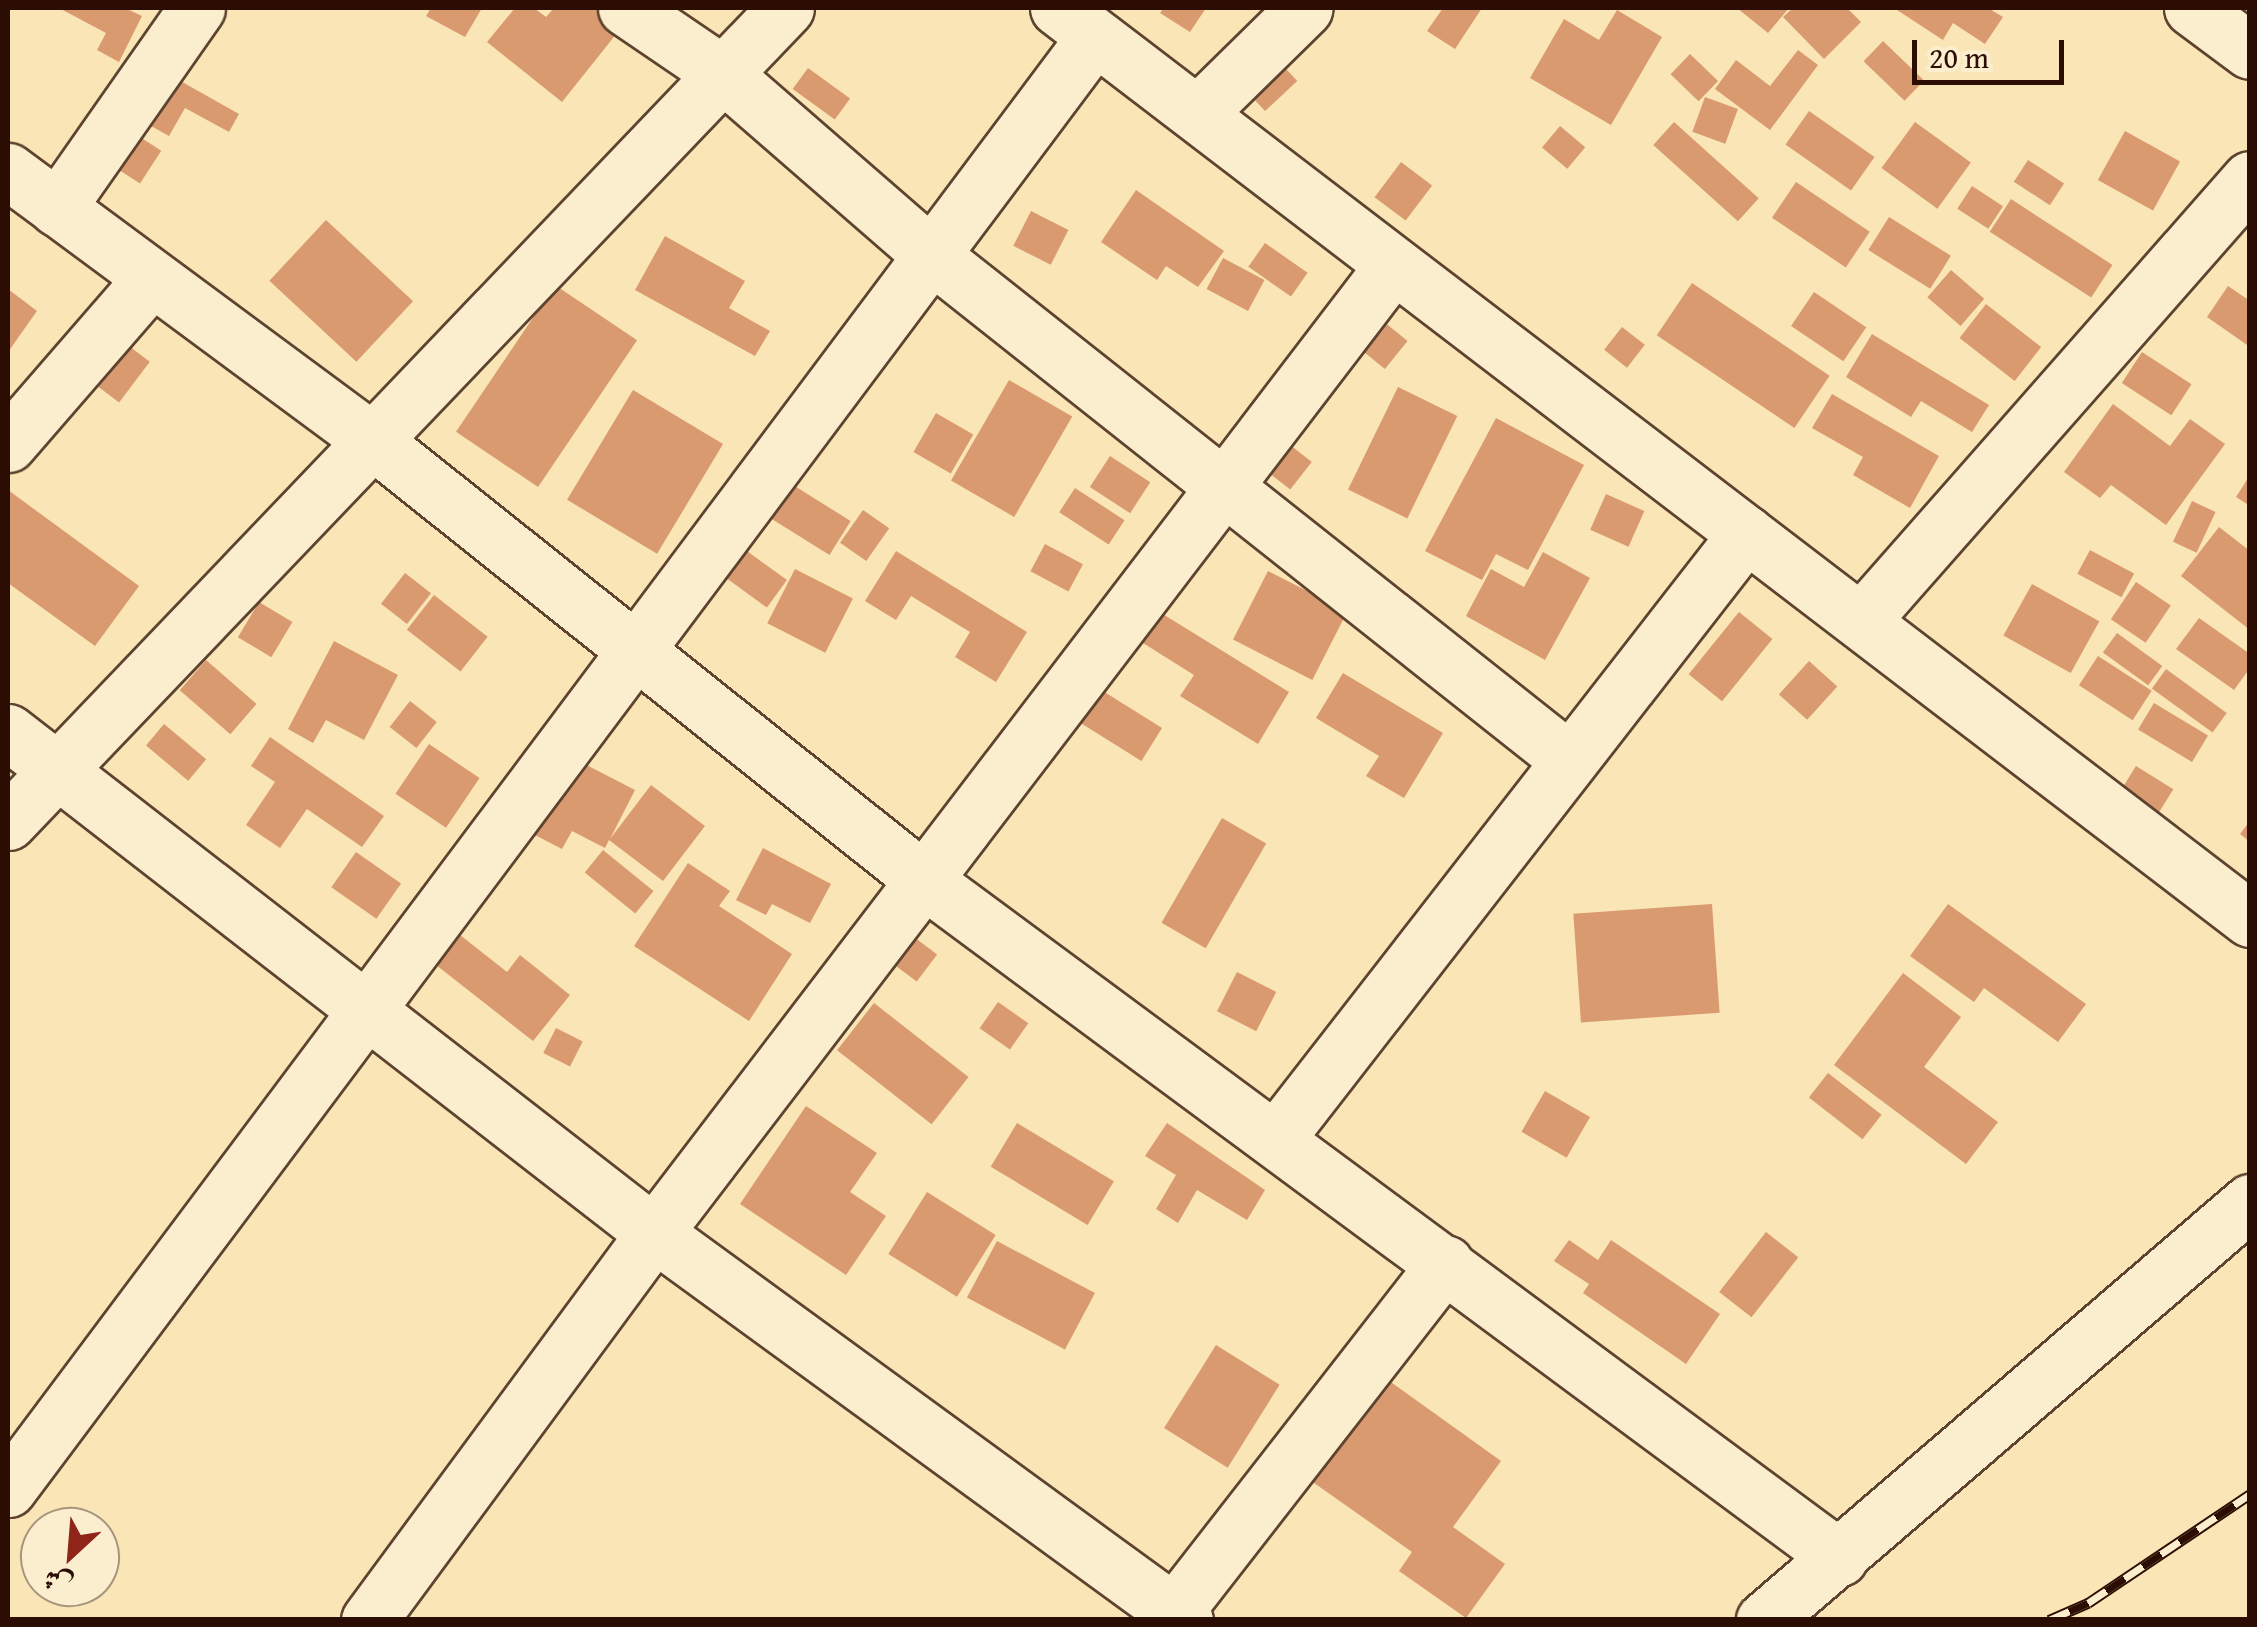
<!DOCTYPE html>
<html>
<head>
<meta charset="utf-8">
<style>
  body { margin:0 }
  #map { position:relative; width:2257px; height:1627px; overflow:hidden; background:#f9e5b5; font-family:"Gentium Book Plus",Amiri,serif }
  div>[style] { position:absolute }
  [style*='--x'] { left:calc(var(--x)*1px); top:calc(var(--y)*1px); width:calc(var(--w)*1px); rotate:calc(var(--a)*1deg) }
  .building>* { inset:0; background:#da9a6f; transform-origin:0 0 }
  .roads { filter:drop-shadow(2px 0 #5e4330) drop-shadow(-2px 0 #5e4330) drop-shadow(0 2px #5e4330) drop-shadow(0 -2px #5e4330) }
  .minor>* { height:55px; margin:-27.5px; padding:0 27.5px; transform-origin:27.5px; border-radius:27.5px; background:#fbeecf }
  .secondary>* { height:55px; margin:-27.5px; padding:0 27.5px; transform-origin:27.5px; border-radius:27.5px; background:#fbeecf }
  .rail>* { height:11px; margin-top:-5.5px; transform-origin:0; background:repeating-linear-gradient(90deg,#fbeecf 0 22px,#2b0d03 0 44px); box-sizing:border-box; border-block:2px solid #2b0d03 }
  span { translate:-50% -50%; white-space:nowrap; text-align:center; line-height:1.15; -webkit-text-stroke:8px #fbeecf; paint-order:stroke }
  .frame { position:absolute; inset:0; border:10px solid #2b0d03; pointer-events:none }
  .north { position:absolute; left:20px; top:1507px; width:100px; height:100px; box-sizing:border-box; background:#fbeecf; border:2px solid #a8947d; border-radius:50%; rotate:206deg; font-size:28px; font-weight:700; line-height:40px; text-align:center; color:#2b0d03 }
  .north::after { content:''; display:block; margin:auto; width:35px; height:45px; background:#8f2418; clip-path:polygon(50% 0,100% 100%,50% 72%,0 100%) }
  .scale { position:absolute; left:1912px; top:40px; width:152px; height:45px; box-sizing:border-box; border:5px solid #2b0d03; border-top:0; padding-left:12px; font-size:30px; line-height:35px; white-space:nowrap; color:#2b0d03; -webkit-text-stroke:8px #fbeecf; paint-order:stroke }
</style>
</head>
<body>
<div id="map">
  <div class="building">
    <div style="clip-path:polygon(59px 8px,125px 8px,142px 16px,119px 62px,97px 50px,106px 33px)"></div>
    <div style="clip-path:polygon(431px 8px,482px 8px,465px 37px,426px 16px)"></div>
    <div style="clip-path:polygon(515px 8px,534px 8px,546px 17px,554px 8px,606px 8px,625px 23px,562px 102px,487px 42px)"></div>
    <div style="clip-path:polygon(1164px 8px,1206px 8px,1190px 32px,1160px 13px)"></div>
    <div style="clip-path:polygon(1443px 8px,1482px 8px,1455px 49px,1427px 31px)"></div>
    <div style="clip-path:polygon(1737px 8px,1789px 8px,1768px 33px)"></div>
    <div style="clip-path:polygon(1793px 8px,1847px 8px,1861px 22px,1824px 59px,1783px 17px)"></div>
    <div style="clip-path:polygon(1894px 8px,1988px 8px,2003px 17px,1985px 44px,1953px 23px,1943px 40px)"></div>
    <div style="clip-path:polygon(1617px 10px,1662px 37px,1611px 125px,1530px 78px,1564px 19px,1599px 40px)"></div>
    <div style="left:1883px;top:41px;width:57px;height:28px;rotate:44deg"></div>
    <div style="clip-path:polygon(1798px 50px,1818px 65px,1770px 130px,1715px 89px,1736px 60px,1770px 86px)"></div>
    <div style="left:1272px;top:54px;width:37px;height:44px;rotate:47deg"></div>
    <div style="left:1690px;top:54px;width:39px;height:28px;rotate:44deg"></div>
    <div style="left:808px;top:68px;width:52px;height:26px;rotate:36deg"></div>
    <div style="clip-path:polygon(161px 70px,239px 114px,229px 132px,185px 108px,169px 136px,135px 117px)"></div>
    <div style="left:1705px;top:97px;width:35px;height:37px;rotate:20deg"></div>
    <div style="left:1809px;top:111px;width:80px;height:41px;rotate:35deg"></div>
    <div style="left:1674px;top:122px;width:114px;height:31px;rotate:42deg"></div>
    <div style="left:1915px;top:122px;width:69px;height:57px;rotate:36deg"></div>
    <div style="left:1560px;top:126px;width:33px;height:28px;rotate:40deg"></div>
    <div style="left:126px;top:128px;width:42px;height:39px;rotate:33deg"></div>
    <div style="left:2125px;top:131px;width:63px;height:56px;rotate:29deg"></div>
    <div style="left:2028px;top:160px;width:43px;height:26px;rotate:33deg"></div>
    <div style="left:1401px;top:162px;width:39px;height:44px;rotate:37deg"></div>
    <div style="left:1796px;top:182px;width:89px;height:43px;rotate:34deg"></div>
    <div style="left:1972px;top:186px;width:37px;height:27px;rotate:33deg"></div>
    <div style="clip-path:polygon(1136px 190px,1224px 251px,1198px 287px,1166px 266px,1157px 280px,1101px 242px)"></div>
    <div style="left:2011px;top:199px;width:121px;height:39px;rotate:33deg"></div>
    <div style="left:1031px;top:211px;width:42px;height:39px;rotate:27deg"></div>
    <div style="left:1889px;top:217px;width:73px;height:39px;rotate:32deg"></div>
    <div style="left:326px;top:220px;width:119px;height:83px;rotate:43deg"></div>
    <div style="clip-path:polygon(665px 236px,745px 281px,729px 308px,770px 331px,755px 356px,635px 290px)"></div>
    <div style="left:1265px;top:243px;width:52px;height:29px;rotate:35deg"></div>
    <div style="left:1223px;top:258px;width:47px;height:35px;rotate:28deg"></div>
    <div style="left:1951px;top:270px;width:44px;height:36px;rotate:41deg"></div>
    <div style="left:1692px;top:283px;width:166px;height:63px;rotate:34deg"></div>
    <div style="left:555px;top:285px;width:99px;height:177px;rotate:34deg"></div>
    <div style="clip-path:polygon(2228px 286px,2250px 301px,2250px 347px,2207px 317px)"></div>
    <div style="clip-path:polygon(8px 289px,37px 311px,8px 352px)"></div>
    <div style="left:1814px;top:292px;width:63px;height:41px;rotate:34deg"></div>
    <div style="left:1986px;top:304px;width:70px;height:43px;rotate:38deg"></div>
    <div style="left:1378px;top:317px;width:38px;height:36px;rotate:39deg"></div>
    <div style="left:1622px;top:327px;width:29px;height:29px;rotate:38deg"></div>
    <div style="clip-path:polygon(1872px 334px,1989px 405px,1972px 432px,1921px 401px,1911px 417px,1846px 377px)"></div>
    <div style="left:129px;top:346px;width:26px;height:51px;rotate:37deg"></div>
    <div style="left:2142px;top:352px;width:59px;height:37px;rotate:33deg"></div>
    <div style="left:1009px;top:380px;width:73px;height:116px;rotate:30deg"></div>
    <div style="left:1398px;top:387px;width:66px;height:114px;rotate:26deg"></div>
    <div style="left:633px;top:390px;width:105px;height:128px;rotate:31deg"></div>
    <div style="clip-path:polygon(1832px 394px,1939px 456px,1910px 508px,1853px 475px,1863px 457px,1812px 428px)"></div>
    <div style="clip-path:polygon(2113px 404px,2170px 446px,2190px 419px,2225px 444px,2166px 525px,2111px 485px,2100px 498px,2064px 472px)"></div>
    <div style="left:936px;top:413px;width:43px;height:45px;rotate:30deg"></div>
    <div style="clip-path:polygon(1496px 418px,1584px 465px,1528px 570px,1496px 554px,1482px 580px,1425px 551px)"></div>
    <div style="left:1285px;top:441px;width:34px;height:35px;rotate:38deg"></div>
    <div style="left:1110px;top:456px;width:48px;height:37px;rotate:33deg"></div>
    <div style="clip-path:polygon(2250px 475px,2250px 506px,2236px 497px)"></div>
    <div style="left:793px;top:485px;width:68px;height:40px;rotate:32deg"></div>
    <div style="left:1075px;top:488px;width:59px;height:29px;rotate:33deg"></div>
    <div style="clip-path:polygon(8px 490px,139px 586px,95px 646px,8px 583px)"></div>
    <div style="left:1606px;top:494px;width:42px;height:39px;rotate:24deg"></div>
    <div style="left:2192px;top:501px;width:26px;height:45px;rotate:25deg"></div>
    <div style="left:863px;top:510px;width:32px;height:40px;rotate:35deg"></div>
    <div style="clip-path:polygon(2219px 527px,2250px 551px,2250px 630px,2181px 576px)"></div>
    <div style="left:1045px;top:544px;width:43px;height:31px;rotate:28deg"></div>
    <div style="left:740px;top:546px;width:58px;height:34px;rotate:36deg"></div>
    <div style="left:2090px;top:550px;width:50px;height:27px;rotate:28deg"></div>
    <div style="clip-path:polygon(896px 551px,1027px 632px,996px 682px,955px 657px,970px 632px,911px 596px,896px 620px,865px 601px)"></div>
    <div style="clip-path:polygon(1543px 552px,1590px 578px,1545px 660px,1466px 616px,1491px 569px,1524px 587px)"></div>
    <div style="left:795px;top:569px;width:65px;height:61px;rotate:27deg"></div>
    <div style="left:1268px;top:571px;width:89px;height:77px;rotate:27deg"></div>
    <div style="left:405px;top:573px;width:33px;height:39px;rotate:38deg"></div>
    <div style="left:2136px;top:582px;width:42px;height:45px;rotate:34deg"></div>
    <div style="left:2032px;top:584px;width:77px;height:59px;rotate:29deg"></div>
    <div style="left:434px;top:595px;width:68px;height:44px;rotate:38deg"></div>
    <div style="left:259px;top:602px;width:39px;height:41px;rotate:31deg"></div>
    <div style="clip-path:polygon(1153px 608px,1289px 692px,1258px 744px,1180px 696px,1194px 675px,1135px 638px)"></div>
    <div style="left:1739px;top:612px;width:43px;height:80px;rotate:39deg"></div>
    <div style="clip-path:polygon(2199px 618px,2250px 654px,2250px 668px,2234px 690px,2176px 649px)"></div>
    <div style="left:2117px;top:633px;width:56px;height:24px;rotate:36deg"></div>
    <div style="clip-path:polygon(334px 641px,398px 675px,364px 740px,326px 720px,313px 743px,288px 729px)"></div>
    <div style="left:2098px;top:656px;width:64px;height:35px;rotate:33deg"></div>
    <div style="left:206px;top:660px;width:67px;height:40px;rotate:41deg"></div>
    <div style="left:1809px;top:661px;width:38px;height:45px;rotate:42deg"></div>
    <div style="left:2166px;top:669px;width:75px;height:24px;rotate:36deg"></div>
    <div style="clip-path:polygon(1343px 673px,1443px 733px,1404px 798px,1366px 776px,1379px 756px,1316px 718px)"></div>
    <div style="left:1090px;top:683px;width:85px;height:39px;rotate:32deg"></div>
    <div style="left:410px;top:701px;width:34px;height:33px;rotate:38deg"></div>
    <div style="left:2154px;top:703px;width:63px;height:31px;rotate:31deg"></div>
    <div style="left:164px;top:724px;width:55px;height:28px;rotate:40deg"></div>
    <div style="clip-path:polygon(270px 737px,384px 816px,362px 847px,307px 809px,280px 848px,246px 825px,275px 782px,251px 766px)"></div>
    <div style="left:429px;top:744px;width:61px;height:60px;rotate:34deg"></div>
    <div style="clip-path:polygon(573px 758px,635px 790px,610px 839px,651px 785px,705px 826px,663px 881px,609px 840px,605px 848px,572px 831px,562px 849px,533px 834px)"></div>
    <div style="left:2136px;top:766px;width:44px;height:27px;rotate:32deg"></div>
    <div style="left:1222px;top:818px;width:51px;height:121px;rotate:30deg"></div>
    <div style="clip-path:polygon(2250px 821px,2250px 842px,2240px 834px)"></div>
    <div style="clip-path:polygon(763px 848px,831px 884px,810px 923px,772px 904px,766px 915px,736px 900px)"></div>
    <div style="left:603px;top:850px;width:65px;height:29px;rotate:39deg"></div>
    <div style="left:356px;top:852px;width:55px;height:43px;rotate:35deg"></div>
    <div style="clip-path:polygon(688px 863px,730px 891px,719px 906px,792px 954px,749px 1021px,634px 946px)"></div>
    <div style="left:1712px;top:904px;width:109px;height:139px;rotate:86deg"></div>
    <div style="clip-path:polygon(1948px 904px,2086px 1004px,2058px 1042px,1984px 988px,1974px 1002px,1910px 956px)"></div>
    <div style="clip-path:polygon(455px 931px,507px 972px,520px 955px,570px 995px,533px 1041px,431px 961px)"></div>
    <div style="left:910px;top:934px;width:34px;height:34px;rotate:37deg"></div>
    <div style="left:1237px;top:972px;width:44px;height:44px;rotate:27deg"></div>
    <div style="clip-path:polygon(1903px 973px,1961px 1017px,1924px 1067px,1998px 1122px,1966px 1164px,1834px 1065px)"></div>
    <div style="left:998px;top:1002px;width:37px;height:32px;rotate:35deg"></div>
    <div style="left:874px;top:1003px;width:120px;height:60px;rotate:38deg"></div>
    <div style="left:556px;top:1028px;width:30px;height:28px;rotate:27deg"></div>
    <div style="left:1828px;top:1073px;width:68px;height:31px;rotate:38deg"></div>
    <div style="left:1545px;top:1091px;width:52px;height:47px;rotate:30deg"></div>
    <div style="clip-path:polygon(806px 1106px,877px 1153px,850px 1192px,886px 1216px,846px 1275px,740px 1204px)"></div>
    <div style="left:1017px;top:1123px;width:113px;height:51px;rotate:31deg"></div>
    <div style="clip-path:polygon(1167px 1123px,1265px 1190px,1247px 1220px,1197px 1190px,1178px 1223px,1156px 1209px,1176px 1175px,1145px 1156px)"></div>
    <div style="left:927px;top:1192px;width:81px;height:73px;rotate:32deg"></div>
    <div style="left:1766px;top:1232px;width:41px;height:76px;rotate:38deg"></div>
    <div style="clip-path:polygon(1569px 1240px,1598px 1260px,1611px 1240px,1720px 1314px,1686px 1364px,1583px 1293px,1589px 1284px,1554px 1261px)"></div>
    <div style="left:997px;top:1241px;width:111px;height:64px;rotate:28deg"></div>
    <div style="left:1216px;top:1345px;width:75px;height:98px;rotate:32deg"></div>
    <div style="clip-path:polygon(1381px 1375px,1501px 1461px,1453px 1527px,1505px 1564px,1466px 1618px,1399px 1571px,1412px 1552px,1307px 1478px)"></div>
  </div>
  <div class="roads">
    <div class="minor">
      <div style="--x:626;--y:8;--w:117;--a:34.2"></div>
      <div style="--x:723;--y:74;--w:281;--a:41"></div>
      <div style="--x:935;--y:258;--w:809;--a:38.37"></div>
      <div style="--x:1058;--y:8;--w:1500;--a:37.39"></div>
      <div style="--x:1199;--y:112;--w:148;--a:-44.5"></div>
      <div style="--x:8;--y:171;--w:454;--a:36.5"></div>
      <div style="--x:373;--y:441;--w:706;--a:38.56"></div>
      <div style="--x:925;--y:881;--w:1138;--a:36.5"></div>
      <div style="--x:57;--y:208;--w:244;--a:-55"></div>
      <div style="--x:8;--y:444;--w:218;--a:-49.1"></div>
      <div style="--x:1862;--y:620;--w:587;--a:-48.66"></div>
      <div style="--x:8;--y:732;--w:818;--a:37.8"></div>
      <div style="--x:654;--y:1233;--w:657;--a:36.09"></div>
      <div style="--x:8;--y:822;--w:1126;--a:-46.3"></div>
      <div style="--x:1278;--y:1136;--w:763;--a:-52.14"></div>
      <div style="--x:8;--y:1489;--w:1812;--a:-53.19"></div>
      <div style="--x:1174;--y:1612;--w:442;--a:-52.1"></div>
      <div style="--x:369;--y:1620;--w:481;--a:-53.6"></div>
      <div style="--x:654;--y:1233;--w:1214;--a:-52.63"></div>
      <div style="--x:1764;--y:1620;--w:641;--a:-40.7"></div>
    </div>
    <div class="secondary">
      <div style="--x:2192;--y:8;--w:72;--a:36.6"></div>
    </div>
  </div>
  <div class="rail">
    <div style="--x:2049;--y:1620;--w:43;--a:-23.6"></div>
    <div style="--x:2088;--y:1603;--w:195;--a:-33.9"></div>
  </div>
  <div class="frame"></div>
  <div class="north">ش</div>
  <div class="scale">20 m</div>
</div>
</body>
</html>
